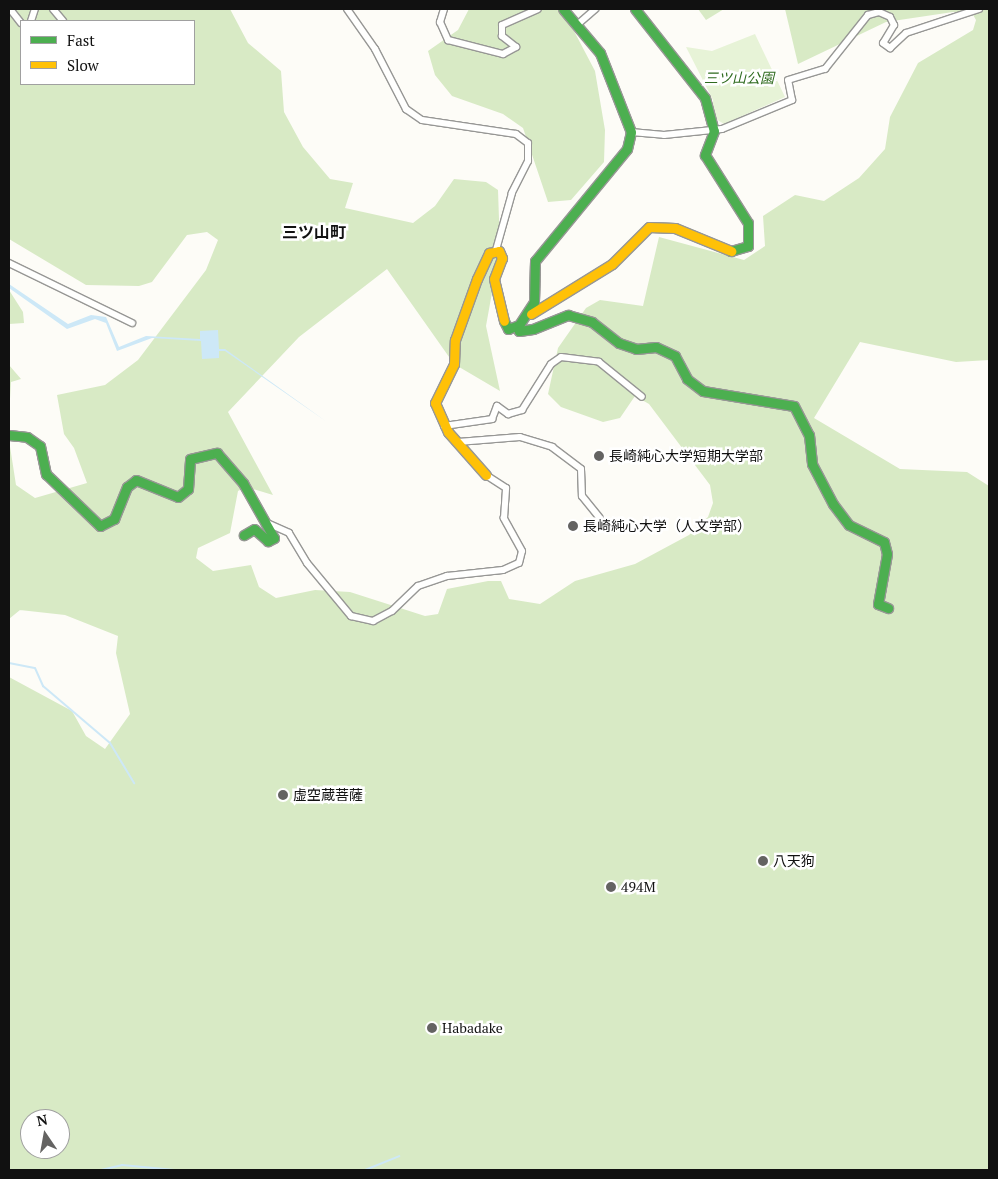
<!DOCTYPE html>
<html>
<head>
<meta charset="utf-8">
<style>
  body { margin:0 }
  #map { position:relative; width:998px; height:1179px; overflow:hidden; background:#fdfcf7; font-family:"PT Serif","Noto Sans JP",serif }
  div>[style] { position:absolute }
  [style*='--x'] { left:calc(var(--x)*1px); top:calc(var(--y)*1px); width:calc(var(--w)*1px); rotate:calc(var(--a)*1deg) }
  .green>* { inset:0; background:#e7f3d7 }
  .forest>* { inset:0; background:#d8eac5 }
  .water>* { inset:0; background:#cde8f7 }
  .stream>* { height:2px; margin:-1px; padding:0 1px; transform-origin:1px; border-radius:1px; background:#cde8f7 }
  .roads { filter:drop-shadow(1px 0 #979795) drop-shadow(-1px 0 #979795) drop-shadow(0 1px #979795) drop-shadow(0 -1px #979795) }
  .street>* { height:6px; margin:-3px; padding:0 3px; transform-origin:3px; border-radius:3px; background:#fffffe }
  .fast>* { height:9px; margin:-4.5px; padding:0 4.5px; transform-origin:4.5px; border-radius:4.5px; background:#4caf50 }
  .slow>* { height:9px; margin:-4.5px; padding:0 4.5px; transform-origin:4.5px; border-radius:4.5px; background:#ffc107 }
  .dots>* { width:14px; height:14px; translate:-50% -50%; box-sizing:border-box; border:2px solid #fff; border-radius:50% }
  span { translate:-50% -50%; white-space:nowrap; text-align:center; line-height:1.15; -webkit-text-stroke:5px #fff; paint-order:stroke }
  .park-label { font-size:14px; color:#2f6b1f; font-style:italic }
  .poi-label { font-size:14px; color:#111 }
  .left { translate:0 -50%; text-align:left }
  .quarter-label { font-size:16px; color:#111; font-weight:700 }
  .frame { position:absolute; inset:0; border:10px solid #111; pointer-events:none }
  .legend { position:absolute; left:20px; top:20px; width:175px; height:65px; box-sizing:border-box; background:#fff; border:1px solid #a0a0a0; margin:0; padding:6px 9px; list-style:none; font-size:15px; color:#111 }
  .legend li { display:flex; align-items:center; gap:10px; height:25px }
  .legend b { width:25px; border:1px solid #a0a0a0 }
  .north { position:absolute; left:20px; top:1109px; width:50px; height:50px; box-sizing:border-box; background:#fff; border:1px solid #a0a0a0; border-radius:50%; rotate:348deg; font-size:14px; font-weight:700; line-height:20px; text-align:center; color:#111 }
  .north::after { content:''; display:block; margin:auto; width:18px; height:22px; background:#646362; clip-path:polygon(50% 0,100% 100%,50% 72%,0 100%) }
</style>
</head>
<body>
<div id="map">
  <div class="green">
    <div style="clip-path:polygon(755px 34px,785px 97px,724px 124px,713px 117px,713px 100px,686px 47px,712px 51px)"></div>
  </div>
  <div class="forest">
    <div style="clip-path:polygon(evenodd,9px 9px,230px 9px,248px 43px,281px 71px,284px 112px,303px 147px,330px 179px,353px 183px,345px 208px,413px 223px,435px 206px,454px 179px,486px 182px,498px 190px,500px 248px,486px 326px,500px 391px,454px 364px,387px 269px,299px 337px,228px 412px,273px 495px,246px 487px,238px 491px,230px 533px,198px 548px,196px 558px,213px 571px,251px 565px,259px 587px,276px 598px,315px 590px,350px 592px,425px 616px,438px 614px,447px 589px,488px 581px,501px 581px,509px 599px,540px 604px,575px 581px,635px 564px,689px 535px,708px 517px,713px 503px,710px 485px,649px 404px,635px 396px,620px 418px,603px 422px,561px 407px,548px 394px,558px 348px,586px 308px,600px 300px,643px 306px,659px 237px,744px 260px,765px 246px,763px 216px,795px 195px,824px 201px,859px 178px,885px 149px,890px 117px,918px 63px,973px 30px,976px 20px,972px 13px,953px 12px,886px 22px,798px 64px,785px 9px,989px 9px,989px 360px,956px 362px,860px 342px,814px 418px,900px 469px,967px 472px,989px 486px,989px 1170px,9px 1170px,9px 677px,72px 711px,86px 736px,105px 749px,130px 714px,116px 653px,118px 636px,65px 615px,20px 610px,9px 619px,9px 440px,16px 485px,35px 498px,87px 483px,74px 448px,64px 434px,57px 395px,105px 385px,138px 360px,206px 270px,218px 240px,207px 232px,187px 235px,152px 282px,139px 286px,86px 285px,9px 239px,9px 9px,21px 21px,194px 21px,194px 84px,21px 84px,21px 21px,9px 9px,30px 1119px,60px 1119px,60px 1149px,30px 1149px,30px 1119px)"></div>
    <div style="clip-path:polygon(469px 9px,559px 9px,574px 31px,595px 71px,605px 130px,604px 162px,571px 200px,548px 202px,523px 128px,503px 114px,452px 96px,435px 75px,428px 51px,458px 30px)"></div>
    <div style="clip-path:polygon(698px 9px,724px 9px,706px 20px)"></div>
    <div style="clip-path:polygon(9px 290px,23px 312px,24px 323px,9px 324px)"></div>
    <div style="clip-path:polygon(9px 365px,21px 379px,11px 382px,9px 416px)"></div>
  </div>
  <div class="water">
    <div style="clip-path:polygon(9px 284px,68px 324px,91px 315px,106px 317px,119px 347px,146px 336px,200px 339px,200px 331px,218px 330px,219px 349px,225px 349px,327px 422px,225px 351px,219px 351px,219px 358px,202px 359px,201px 341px,152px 338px,117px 351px,106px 323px,95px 319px,67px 329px,9px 288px)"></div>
  </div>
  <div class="stream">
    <div style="--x:9;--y:663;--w:26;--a:11"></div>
    <div style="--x:35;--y:668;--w:20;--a:66"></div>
    <div style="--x:43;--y:686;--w:88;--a:40.4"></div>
    <div style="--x:110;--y:743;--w:47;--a:59"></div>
    <div style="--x:101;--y:1170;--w:22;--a:-13"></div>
    <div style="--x:122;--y:1165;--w:53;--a:5.4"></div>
    <div style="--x:365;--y:1170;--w:37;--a:-22"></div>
  </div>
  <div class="roads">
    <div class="street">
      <div style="--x:10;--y:9;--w:18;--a:52"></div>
      <div style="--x:53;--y:9;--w:16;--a:50"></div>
      <div style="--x:347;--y:9;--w:49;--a:55"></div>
      <div style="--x:375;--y:49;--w:68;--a:62.7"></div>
      <div style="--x:406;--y:109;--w:19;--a:35"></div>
      <div style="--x:422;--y:120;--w:95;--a:8.5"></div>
      <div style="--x:516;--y:134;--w:15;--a:37"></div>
      <div style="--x:528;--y:143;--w:18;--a:90"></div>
      <div style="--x:528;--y:161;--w:36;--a:117"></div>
      <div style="--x:512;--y:193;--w:59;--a:105.7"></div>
      <div style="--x:444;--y:9;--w:14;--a:107"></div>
      <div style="--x:440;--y:22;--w:20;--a:66"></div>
      <div style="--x:448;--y:40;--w:57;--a:14.3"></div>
      <div style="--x:503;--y:54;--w:15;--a:-28"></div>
      <div style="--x:516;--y:47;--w:18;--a:-142"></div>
      <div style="--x:502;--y:36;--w:11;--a:-90"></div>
      <div style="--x:502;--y:25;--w:39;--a:-24"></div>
      <div style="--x:31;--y:21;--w:13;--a:-72"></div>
      <div style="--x:578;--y:24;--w:23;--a:-41"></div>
      <div style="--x:631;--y:132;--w:33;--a:5"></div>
      <div style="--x:664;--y:135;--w:58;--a:-5.9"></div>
      <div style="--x:722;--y:129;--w:76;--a:-22.5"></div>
      <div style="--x:792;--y:100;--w:20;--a:-101"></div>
      <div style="--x:788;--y:80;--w:39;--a:-17"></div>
      <div style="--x:825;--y:69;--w:69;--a:-51.5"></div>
      <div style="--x:868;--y:15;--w:11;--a:-15"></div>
      <div style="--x:879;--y:12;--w:12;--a:24"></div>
      <div style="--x:890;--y:17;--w:9;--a:63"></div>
      <div style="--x:894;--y:25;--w:21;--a:121"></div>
      <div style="--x:883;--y:43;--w:9;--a:36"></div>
      <div style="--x:890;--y:48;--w:22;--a:-43"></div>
      <div style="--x:906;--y:33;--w:77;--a:-18.2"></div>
      <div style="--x:9;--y:263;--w:137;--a:26"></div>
      <div style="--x:444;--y:426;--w:49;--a:-8.3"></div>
      <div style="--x:492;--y:419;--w:14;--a:-69"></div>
      <div style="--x:497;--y:406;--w:14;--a:36"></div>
      <div style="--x:508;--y:414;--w:15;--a:-16"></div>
      <div style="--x:522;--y:410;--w:54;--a:-57.8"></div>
      <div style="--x:551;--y:364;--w:12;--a:-35"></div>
      <div style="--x:561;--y:357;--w:38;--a:7"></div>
      <div style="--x:599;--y:362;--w:55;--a:39.1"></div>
      <div style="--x:458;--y:442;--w:62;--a:-4.6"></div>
      <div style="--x:520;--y:437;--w:34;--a:17"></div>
      <div style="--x:552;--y:447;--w:36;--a:37"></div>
      <div style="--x:581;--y:469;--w:27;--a:88"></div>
      <div style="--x:582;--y:496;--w:28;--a:51"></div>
      <div style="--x:267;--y:523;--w:24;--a:24"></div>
      <div style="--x:289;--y:533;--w:35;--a:59"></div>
      <div style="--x:307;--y:563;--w:69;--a:50.3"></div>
      <div style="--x:351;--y:616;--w:23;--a:13"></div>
      <div style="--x:373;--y:621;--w:21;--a:-28"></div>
      <div style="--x:392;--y:611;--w:36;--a:-44"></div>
      <div style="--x:418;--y:586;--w:31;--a:-19"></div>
      <div style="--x:447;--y:576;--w:56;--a:-6.1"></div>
      <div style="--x:503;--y:570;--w:17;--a:-24"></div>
      <div style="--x:519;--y:563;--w:12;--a:-76"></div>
      <div style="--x:522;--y:551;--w:38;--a:-119"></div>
      <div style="--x:504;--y:518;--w:30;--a:-86"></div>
      <div style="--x:506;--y:488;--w:24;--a:-147"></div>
    </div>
    <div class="fast">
      <div style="--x:635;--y:9;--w:113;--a:51.8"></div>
      <div style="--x:705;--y:98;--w:34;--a:75"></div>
      <div style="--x:714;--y:131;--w:26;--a:111"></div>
      <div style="--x:705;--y:155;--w:80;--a:57.7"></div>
      <div style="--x:748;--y:223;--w:23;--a:90"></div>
      <div style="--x:748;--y:246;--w:18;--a:164"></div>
      <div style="--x:504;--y:321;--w:9;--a:63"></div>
      <div style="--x:508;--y:329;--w:12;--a:-20"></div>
      <div style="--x:519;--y:325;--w:27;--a:-57"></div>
      <div style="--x:534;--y:302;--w:41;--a:-88.6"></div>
      <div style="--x:535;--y:261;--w:145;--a:-50.6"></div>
      <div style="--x:627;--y:149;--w:17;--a:-77"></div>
      <div style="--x:631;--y:132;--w:85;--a:-111.4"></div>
      <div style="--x:600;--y:53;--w:57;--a:-130.1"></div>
      <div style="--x:519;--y:325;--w:6;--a:90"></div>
      <div style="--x:519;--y:331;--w:14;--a:-8"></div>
      <div style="--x:533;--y:329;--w:38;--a:-22"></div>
      <div style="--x:568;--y:315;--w:25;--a:16"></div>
      <div style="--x:592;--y:322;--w:34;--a:38"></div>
      <div style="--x:619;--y:343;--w:18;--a:19"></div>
      <div style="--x:636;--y:349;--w:20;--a:-6"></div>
      <div style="--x:656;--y:347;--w:21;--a:25"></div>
      <div style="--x:675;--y:356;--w:26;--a:62"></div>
      <div style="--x:687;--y:379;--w:20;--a:37"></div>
      <div style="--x:703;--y:391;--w:92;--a:9.4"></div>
      <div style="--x:794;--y:406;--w:33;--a:63"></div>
      <div style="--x:809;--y:435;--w:29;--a:84"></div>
      <div style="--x:812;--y:464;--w:45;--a:62.3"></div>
      <div style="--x:833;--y:504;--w:26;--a:53"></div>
      <div style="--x:849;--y:525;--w:39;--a:26"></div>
      <div style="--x:884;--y:542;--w:12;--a:76"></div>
      <div style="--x:887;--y:554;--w:51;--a:100.2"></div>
      <div style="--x:878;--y:604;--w:11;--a:22"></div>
      <div style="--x:9;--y:435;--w:18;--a:6"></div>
      <div style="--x:27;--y:437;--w:16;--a:35"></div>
      <div style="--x:40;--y:446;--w:29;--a:78"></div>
      <div style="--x:46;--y:474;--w:75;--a:43.9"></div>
      <div style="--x:100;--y:526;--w:16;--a:-27"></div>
      <div style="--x:114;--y:519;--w:35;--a:-68"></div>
      <div style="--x:127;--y:487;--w:11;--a:-38"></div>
      <div style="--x:136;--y:480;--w:45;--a:22"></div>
      <div style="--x:178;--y:497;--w:13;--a:-39"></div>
      <div style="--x:188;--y:489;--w:30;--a:-86"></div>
      <div style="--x:190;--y:459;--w:28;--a:-13"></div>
      <div style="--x:217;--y:453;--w:40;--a:49"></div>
      <div style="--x:243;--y:483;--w:63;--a:60.6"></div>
      <div style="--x:274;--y:538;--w:7;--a:153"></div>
      <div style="--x:268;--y:541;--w:18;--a:-139"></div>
      <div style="--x:254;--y:529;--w:12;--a:149"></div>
    </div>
    <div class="slow">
      <div style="--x:531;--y:314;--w:95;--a:-31.7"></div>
      <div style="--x:612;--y:264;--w:52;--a:-45"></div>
      <div style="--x:649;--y:227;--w:26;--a:2"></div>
      <div style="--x:675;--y:228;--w:61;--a:22.3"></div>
      <div style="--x:486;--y:475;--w:57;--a:-131.5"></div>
      <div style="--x:448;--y:432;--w:32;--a:-114"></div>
      <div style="--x:435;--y:403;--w:43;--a:-64"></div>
      <div style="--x:454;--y:364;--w:24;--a:-88"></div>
      <div style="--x:455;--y:340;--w:65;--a:-70.2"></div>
      <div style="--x:477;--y:279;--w:29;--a:-65"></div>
      <div style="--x:489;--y:253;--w:10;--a:-11"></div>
      <div style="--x:499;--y:251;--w:8;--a:67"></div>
      <div style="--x:502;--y:258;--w:22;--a:111"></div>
      <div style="--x:494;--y:279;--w:43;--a:76.6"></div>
    </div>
  </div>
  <div class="dots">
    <div style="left:599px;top:456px;background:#646362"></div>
    <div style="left:573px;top:526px;background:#646362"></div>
    <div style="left:283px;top:795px;background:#646362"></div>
    <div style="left:763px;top:861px;background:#646362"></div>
    <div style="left:611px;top:887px;background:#646362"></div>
    <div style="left:432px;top:1028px;background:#646362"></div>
  </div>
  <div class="park-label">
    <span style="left:739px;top:78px">三ツ山公園</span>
  </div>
  <div class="poi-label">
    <span class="left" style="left:609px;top:456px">長崎純心大学短期大学部</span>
    <span class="left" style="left:583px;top:526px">長崎純心大学（人文学部）</span>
    <span class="left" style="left:293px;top:795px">虚空蔵菩薩</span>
    <span class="left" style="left:773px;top:861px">八天狗</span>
    <span class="left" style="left:621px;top:887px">494M</span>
    <span class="left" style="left:442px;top:1028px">Habadake</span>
  </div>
  <div class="quarter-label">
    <span style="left:314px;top:232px">三ツ山町</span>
  </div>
  <div class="frame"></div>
  <ul class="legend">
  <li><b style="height:6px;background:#4caf50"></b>Fast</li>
  <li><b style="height:6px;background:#ffc107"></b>Slow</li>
  </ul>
  <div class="north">N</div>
</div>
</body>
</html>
